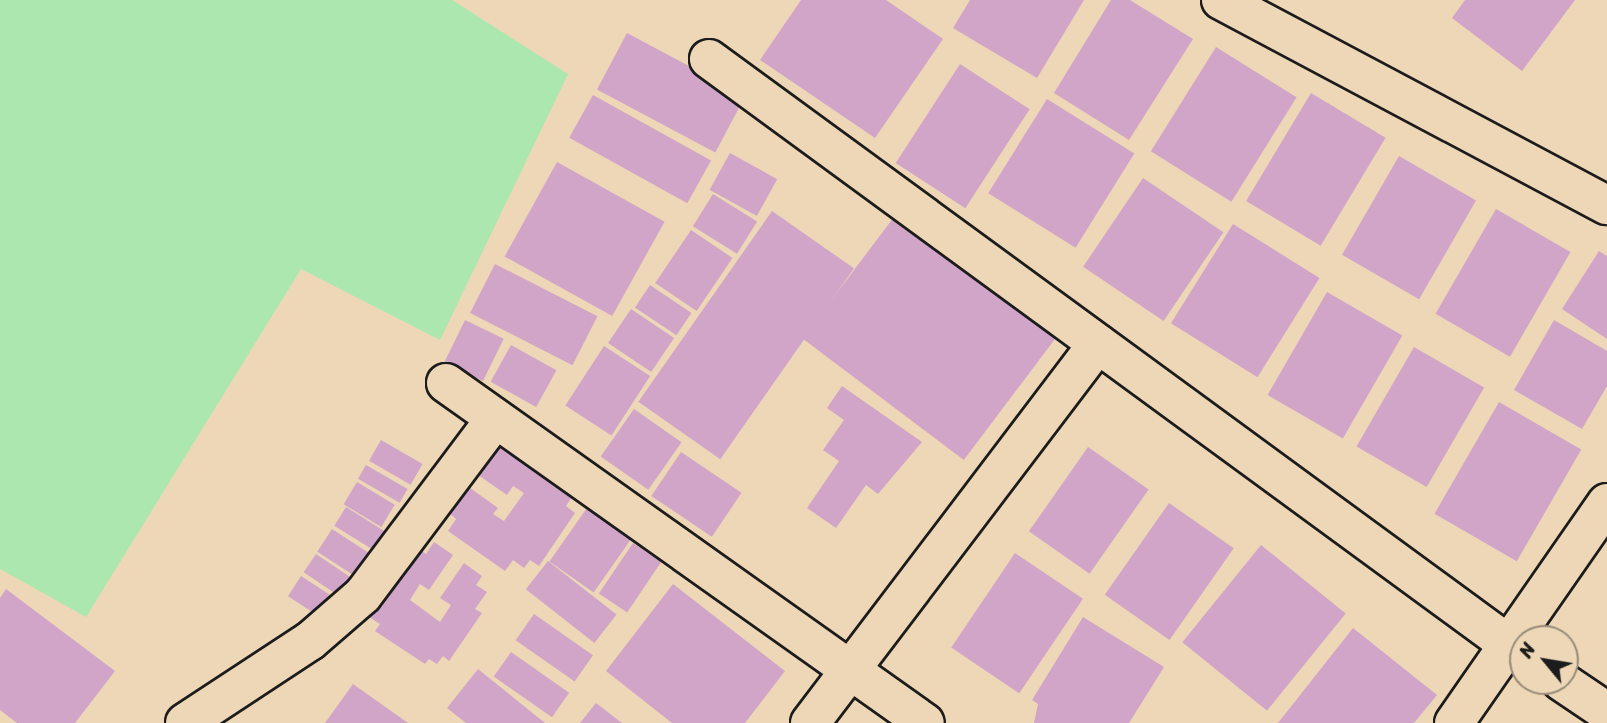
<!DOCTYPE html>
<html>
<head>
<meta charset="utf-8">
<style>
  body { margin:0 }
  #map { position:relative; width:1607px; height:723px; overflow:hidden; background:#edd7b6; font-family:Sriracha,sans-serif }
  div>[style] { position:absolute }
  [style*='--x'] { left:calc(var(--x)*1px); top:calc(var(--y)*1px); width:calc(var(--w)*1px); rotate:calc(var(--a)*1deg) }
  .green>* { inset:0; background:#abe7ae }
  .building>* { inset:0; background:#d1a5c8; transform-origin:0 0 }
  .roads { filter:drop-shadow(2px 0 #1c1c1c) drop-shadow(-2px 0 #1c1c1c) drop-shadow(0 2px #1c1c1c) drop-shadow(0 -2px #1c1c1c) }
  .minor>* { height:38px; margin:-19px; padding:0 19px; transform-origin:19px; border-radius:19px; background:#edd7b6 }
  span { translate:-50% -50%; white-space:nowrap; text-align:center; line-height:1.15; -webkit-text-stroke:7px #edd7b6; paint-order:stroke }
  .north { position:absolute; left:1509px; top:625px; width:70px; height:70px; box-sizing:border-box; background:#edd7b6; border:2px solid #998c78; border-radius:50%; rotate:300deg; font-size:19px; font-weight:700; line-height:28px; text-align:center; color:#1c1c1c }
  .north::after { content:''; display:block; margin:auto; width:24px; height:32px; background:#1c1c1c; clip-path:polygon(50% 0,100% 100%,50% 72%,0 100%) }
</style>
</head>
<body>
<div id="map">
  <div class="green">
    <div style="clip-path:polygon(0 0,452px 0,568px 74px,440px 340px,301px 269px,86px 617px,0 569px)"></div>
  </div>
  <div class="building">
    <div style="clip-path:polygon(801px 0,886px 0,943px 39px,875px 138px,760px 60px)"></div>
    <div style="clip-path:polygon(970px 0,1084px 0,1037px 78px,953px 28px)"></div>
    <div style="clip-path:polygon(1111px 0,1130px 0,1193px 39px,1129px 140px,1054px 93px)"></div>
    <div style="clip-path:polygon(1465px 0,1575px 0,1522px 71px,1452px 18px)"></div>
    <div style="left:627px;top:33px;width:134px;height:64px;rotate:28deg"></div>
    <div style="left:1216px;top:47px;width:95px;height:123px;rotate:32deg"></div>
    <div style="left:960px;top:64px;width:83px;height:118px;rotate:33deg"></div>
    <div style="left:1311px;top:93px;width:87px;height:126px;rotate:31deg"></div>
    <div style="left:593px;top:95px;width:135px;height:49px;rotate:29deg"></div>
    <div style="left:1047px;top:99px;width:103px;height:111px;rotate:32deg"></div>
    <div style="left:730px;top:153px;width:54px;height:42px;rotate:29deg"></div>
    <div style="left:1399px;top:156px;width:89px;height:114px;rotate:30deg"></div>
    <div style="left:557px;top:162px;width:123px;height:108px;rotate:29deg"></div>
    <div style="left:1143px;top:178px;width:97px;height:107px;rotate:34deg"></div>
    <div style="left:713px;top:194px;width:52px;height:38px;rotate:32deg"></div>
    <div style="left:1496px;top:209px;width:86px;height:121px;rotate:30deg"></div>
    <div style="left:772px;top:211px;width:100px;height:233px;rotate:35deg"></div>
    <div style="left:897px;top:213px;width:202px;height:157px;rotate:37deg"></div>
    <div style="left:1233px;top:224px;width:102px;height:117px;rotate:32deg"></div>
    <div style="left:691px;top:230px;width:50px;height:64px;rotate:34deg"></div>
    <div style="clip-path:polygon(1599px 251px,1607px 256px,1607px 339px,1562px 309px)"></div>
    <div style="left:495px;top:264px;width:115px;height:55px;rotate:27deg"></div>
    <div style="left:650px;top:285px;width:50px;height:27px;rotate:34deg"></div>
    <div style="left:1327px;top:292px;width:87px;height:119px;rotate:30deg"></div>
    <div style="left:631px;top:309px;width:52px;height:41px;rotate:34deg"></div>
    <div style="left:465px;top:320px;width:43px;height:47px;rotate:26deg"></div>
    <div style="clip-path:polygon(1554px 320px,1607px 351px,1607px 386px,1582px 429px,1514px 390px)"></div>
    <div style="left:511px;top:345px;width:52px;height:42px;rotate:29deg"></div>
    <div style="left:604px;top:346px;width:55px;height:71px;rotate:33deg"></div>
    <div style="left:1414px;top:347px;width:81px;height:115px;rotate:30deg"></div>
    <div style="clip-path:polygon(842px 386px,922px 442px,878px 494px,866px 485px,836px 528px,807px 508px,839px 461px,823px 450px,844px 420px,827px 408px)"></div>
    <div style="left:1499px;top:402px;width:95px;height:129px;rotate:30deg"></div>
    <div style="left:634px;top:409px;width:58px;height:58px;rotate:35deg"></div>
    <div style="clip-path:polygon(488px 439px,504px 451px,509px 444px,565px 483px,561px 489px,572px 497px,566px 506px,575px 513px,539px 566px,530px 560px,524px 568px,513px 560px,505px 571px,448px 531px,456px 519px,447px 511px,459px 480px,498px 508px,493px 514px,504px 521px,524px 493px,513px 486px,507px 495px,468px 468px)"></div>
    <div style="left:381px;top:440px;width:48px;height:24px;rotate:30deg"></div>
    <div style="left:1088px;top:447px;width:74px;height:103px;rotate:35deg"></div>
    <div style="left:681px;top:452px;width:73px;height:53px;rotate:34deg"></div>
    <div style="left:366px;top:465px;width:48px;height:16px;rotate:30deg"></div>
    <div style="left:357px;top:482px;width:44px;height:26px;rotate:31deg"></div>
    <div style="left:1169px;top:503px;width:79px;height:112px;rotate:35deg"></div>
    <div style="left:589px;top:505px;width:54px;height:69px;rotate:35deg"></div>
    <div style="left:346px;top:507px;width:46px;height:22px;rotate:32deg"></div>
    <div style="left:332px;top:529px;width:45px;height:27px;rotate:33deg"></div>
    <div style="clip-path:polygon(434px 542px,453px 555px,429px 590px,420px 584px,410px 600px,440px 622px,451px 605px,440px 598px,464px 563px,482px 576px,476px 585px,487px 592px,475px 609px,482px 613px,449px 661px,443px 656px,437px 664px,429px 659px,425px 664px,375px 631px,380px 624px,369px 617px,417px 548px,426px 554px)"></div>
    <div style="left:633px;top:543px;width:34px;height:61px;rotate:34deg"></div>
    <div style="left:1261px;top:545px;width:109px;height:125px;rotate:39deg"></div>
    <div style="left:1015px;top:553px;width:82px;height:114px;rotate:34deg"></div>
    <div style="left:316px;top:554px;width:46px;height:22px;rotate:34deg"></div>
    <div style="left:548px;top:561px;width:87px;height:36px;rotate:38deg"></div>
    <div style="left:301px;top:576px;width:44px;height:24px;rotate:33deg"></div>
    <div style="clip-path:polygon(673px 584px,785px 671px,745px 723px,672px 723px,606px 671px)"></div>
    <div style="clip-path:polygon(6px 589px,115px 671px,75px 723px,17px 723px,0 710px,0 598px)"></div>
    <div style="left:534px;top:614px;width:72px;height:32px;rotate:35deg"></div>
    <div style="clip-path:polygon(1083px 617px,1164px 667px,1129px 723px,1034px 723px,1038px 704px,1032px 700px)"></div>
    <div style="clip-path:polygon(1353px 628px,1437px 695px,1414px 723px,1278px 723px)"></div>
    <div style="left:511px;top:652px;width:71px;height:30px;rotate:35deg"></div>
    <div style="clip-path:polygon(478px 669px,545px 723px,466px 723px,447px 708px)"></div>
    <div style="clip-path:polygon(353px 684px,408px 723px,325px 723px)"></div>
    <div style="clip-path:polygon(596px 703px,622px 723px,580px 723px)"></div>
  </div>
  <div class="roads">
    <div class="minor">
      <div style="--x:1221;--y:0;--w:437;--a:28"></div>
      <div style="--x:709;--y:59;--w:1009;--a:36.21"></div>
      <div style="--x:446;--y:383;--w:587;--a:35.37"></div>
      <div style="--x:1561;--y:681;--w:55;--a:34"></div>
      <div style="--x:185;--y:723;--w:149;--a:-33.3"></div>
      <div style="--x:310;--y:641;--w:70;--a:-41"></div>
      <div style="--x:363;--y:595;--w:220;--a:-53.1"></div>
      <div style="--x:810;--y:723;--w:476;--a:-52.8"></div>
      <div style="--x:1454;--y:723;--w:268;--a:-55.2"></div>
    </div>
  </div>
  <div class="north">N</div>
</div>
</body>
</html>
